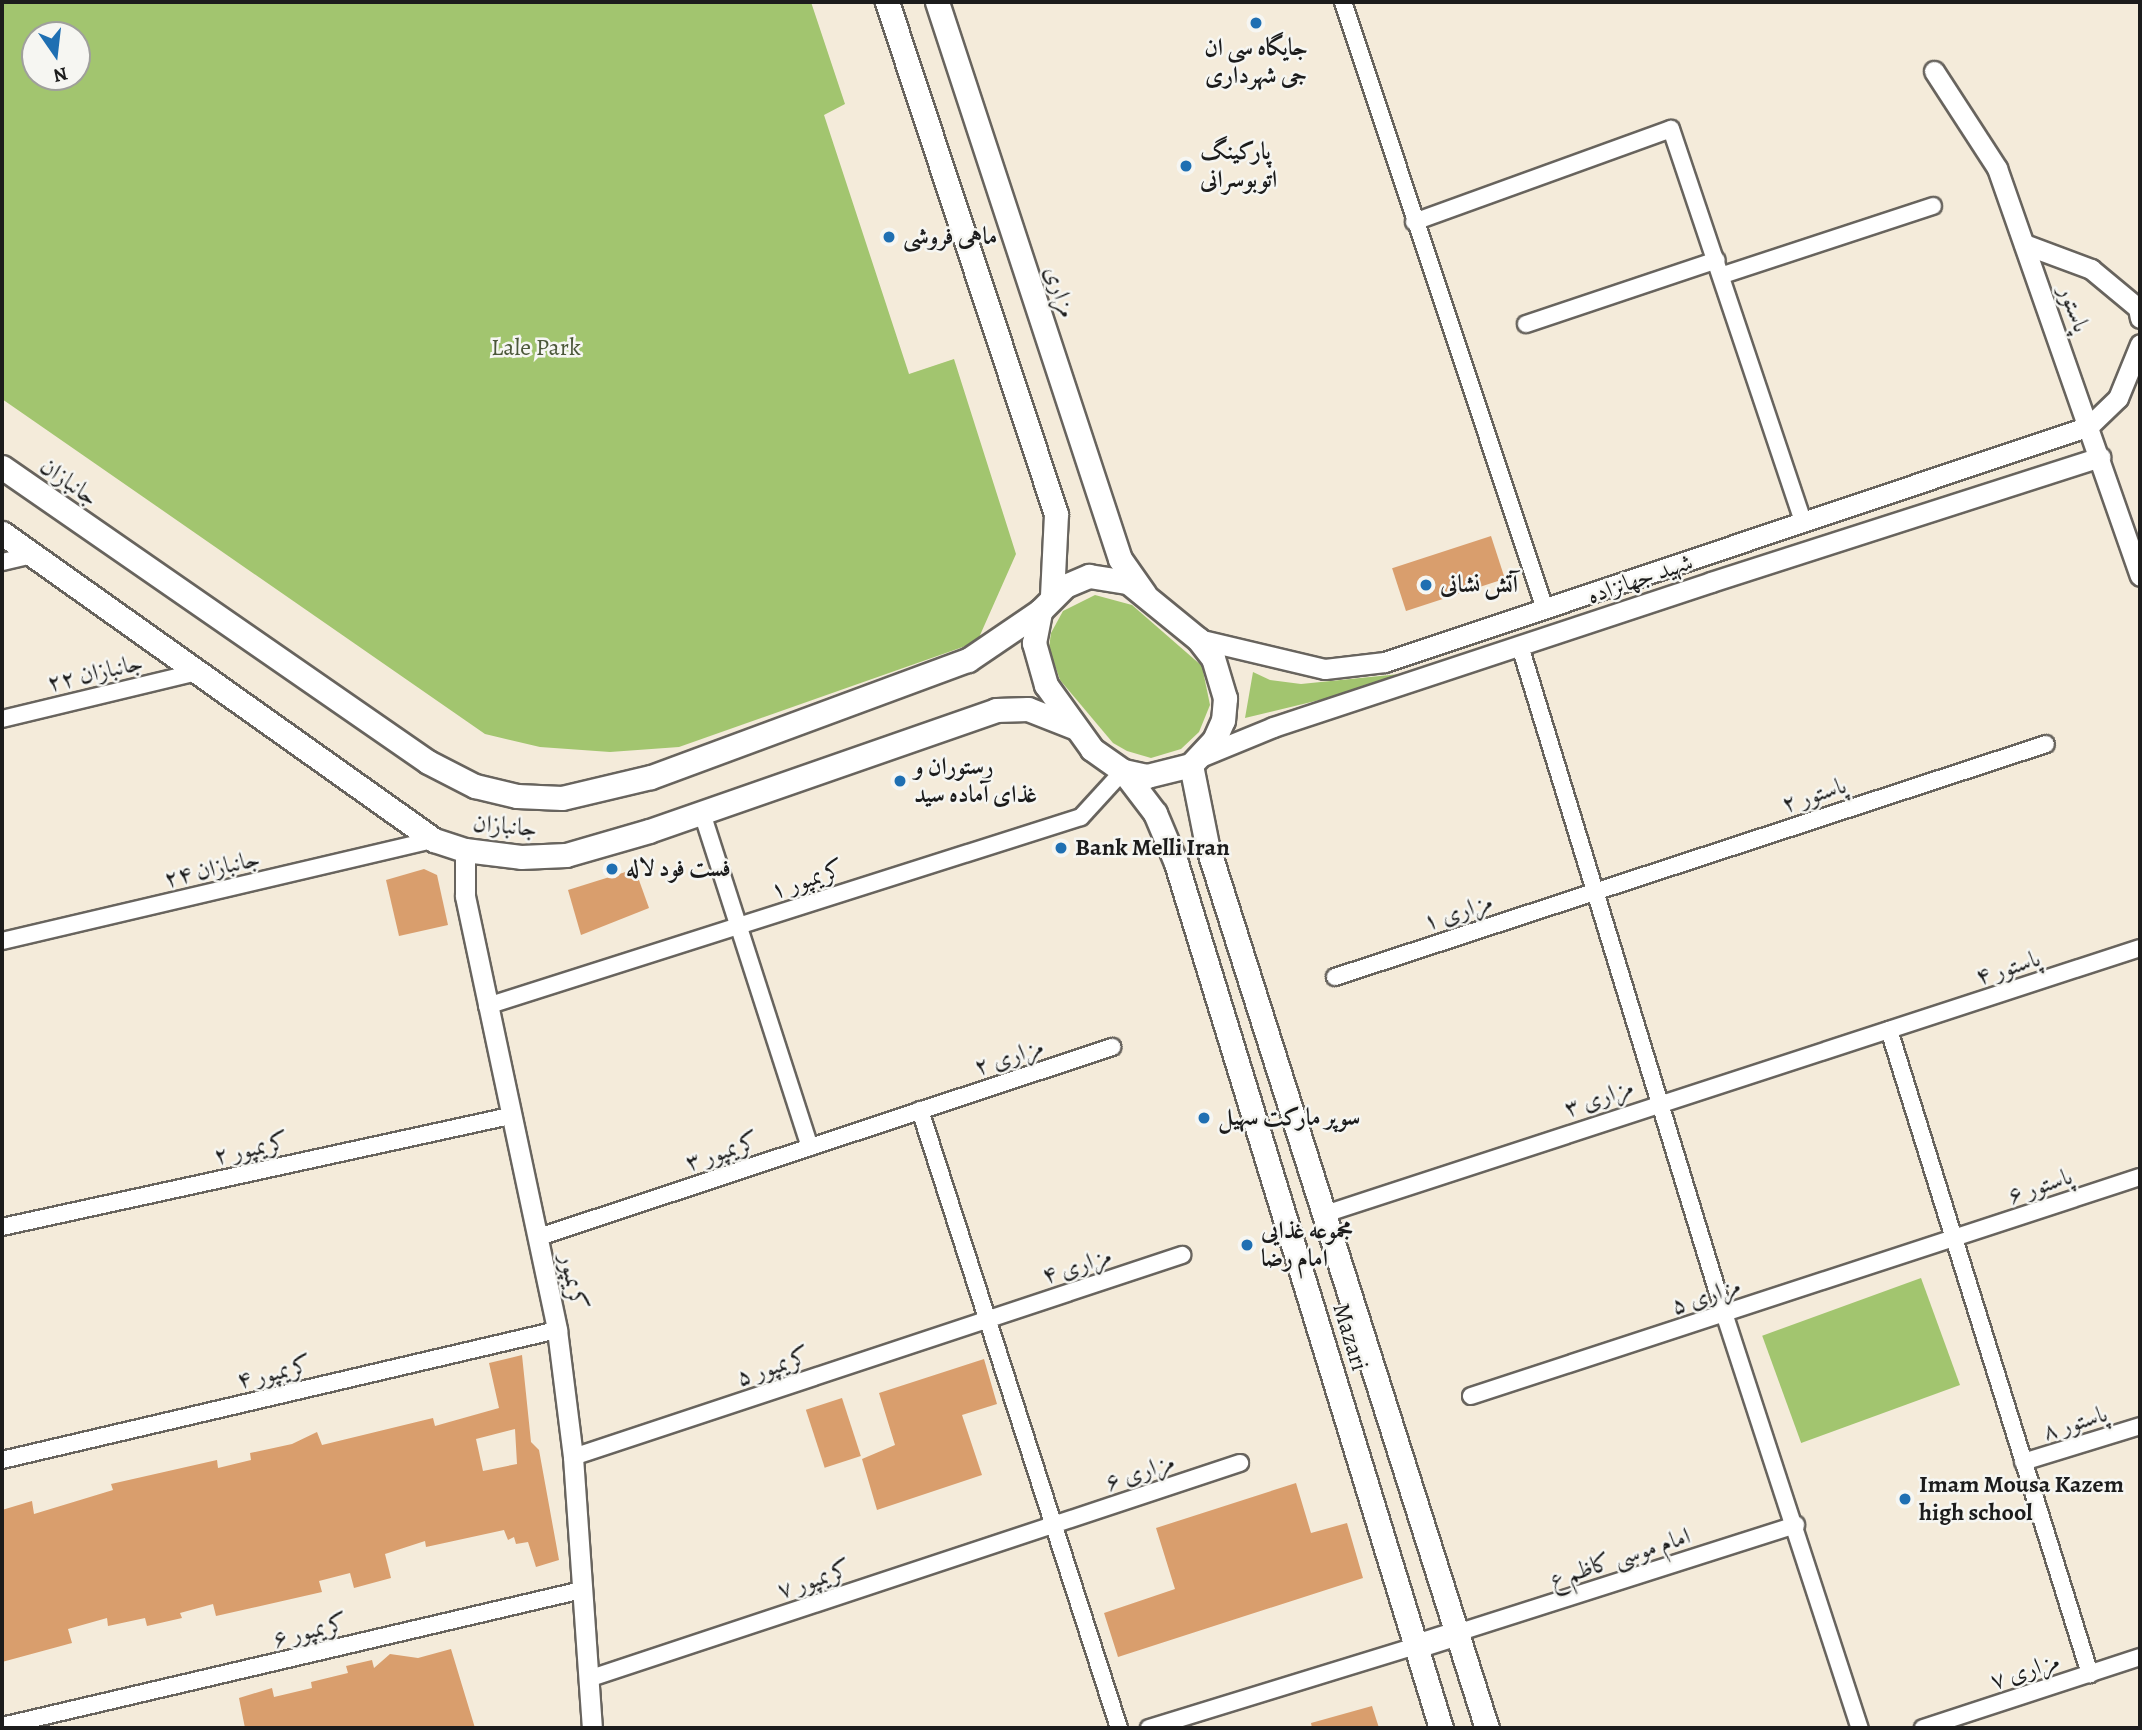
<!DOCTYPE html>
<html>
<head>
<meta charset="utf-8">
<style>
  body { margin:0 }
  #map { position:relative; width:2142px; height:1730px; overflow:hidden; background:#f4ebda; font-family:Alegreya,Amiri,serif }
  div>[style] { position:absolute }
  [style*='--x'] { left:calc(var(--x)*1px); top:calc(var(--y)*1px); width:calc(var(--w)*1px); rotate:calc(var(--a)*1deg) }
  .green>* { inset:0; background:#a2c56f; transform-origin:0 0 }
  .building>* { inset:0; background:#d99e6d; transform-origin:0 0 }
  .roads { filter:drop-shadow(2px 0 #68645e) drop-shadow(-2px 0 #68645e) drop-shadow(0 2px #68645e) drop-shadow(0 -2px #68645e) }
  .minor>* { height:16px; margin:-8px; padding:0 8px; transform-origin:8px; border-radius:8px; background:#fff }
  .tertiary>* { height:19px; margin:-9.5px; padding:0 9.5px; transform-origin:9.5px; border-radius:9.5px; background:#fff }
  .secondary>* { height:23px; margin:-11.5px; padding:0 11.5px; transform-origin:11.5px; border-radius:11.5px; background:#fff }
  .dots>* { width:19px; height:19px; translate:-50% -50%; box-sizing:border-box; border:4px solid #f6f6f2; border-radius:50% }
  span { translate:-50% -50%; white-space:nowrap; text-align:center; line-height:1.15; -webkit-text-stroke:5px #f6f6f2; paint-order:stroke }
  .poi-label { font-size:24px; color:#1c1c1c; font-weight:700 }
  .left { translate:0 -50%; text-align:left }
  .street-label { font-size:24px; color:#1c1c1c }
  .park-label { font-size:24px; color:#4b5739 }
  .frame { position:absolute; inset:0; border:4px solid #1c1c1c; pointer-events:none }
  .north { position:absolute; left:21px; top:21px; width:70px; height:70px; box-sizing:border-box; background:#f6f6f2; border:2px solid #9f9f9c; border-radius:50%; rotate:166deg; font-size:19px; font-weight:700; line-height:28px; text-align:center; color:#1c1c1c }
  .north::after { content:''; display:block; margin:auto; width:24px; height:32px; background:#1f6fb2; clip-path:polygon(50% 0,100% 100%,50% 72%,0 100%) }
</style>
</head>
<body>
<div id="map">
  <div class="green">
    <div style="clip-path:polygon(evenodd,2px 2px,811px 2px,845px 104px,824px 115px,909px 374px,954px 359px,1016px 554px,977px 642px,679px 747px,610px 752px,540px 747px,485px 734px,2px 399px,2px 2px,35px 35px,77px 35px,77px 77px,35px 77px,35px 35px)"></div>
    <div style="clip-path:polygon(1095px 595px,1132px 605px,1202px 666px,1210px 705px,1199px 732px,1181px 749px,1151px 758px,1127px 751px,1113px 743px,1060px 680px,1049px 648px,1051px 633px,1063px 611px)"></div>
    <div style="clip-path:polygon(1253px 672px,1270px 680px,1301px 684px,1410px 673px,1365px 689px,1245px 718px)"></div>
    <div style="left:1921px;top:1278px;width:114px;height:169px;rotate:70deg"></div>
  </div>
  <div class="building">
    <div style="left:1491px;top:536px;width:45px;height:104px;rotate:72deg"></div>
    <div style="clip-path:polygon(424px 869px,437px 875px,448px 925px,399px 936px,386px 880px)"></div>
    <div style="clip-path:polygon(635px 869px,649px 908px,581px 935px,568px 890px)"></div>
    <div style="clip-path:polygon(evenodd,522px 1355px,531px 1442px,539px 1450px,559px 1560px,536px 1567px,528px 1542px,516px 1544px,514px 1537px,508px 1540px,504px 1530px,426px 1547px,425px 1541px,385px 1554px,391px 1578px,354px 1588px,350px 1573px,319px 1581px,322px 1592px,216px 1616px,213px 1604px,180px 1613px,182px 1618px,147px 1626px,145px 1618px,108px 1626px,107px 1618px,68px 1629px,72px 1643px,2px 1662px,2px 1510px,32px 1501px,34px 1514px,113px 1490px,111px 1484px,217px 1460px,218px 1468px,251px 1460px,250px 1453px,292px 1444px,317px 1432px,322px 1445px,433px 1418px,435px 1426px,499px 1408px,489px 1363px,522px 1355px,515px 1429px,517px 1464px,483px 1471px,476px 1439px,515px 1429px)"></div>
    <div style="clip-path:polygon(984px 1359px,997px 1404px,962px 1415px,982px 1475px,877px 1510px,862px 1459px,895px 1445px,879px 1393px)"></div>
    <div style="left:842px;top:1398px;width:61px;height:38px;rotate:72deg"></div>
    <div style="clip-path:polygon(1296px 1483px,1311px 1533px,1347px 1523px,1363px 1578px,1118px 1657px,1104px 1613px,1175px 1589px,1156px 1528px)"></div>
    <div style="clip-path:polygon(451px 1649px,475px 1728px,245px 1728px,239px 1698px,272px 1688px,274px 1697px,312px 1688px,311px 1682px,348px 1673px,346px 1666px,372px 1660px,374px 1668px,390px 1654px,418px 1658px)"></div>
    <div style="clip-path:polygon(1372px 1706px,1379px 1728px,1312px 1728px,1311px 1723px)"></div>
  </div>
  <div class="roads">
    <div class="minor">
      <div style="--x:1343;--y:2;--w:637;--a:71.59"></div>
      <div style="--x:1414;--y:222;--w:273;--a:-19.9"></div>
      <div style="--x:1671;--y:129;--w:411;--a:71.4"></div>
      <div style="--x:1723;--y:275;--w:221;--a:-18.2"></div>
      <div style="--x:1526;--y:324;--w:201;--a:-18.5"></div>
      <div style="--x:2;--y:562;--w:31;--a:-13"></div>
      <div style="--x:1520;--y:646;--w:697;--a:72.99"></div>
      <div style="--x:1724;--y:1313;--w:437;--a:71.9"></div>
      <div style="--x:2;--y:719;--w:202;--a:-13.5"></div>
      <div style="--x:702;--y:813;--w:351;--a:72.1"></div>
      <div style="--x:2;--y:941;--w:444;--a:-13.2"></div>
      <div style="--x:1335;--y:977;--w:748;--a:-18.14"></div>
      <div style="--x:487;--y:1006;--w:623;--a:-17.65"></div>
      <div style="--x:1081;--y:817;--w:62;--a:-47.6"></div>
      <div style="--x:1889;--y:1030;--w:675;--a:72.67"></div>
      <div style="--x:920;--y:1110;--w:649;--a:72.15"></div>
      <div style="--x:1325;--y:1214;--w:857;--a:-18.08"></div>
      <div style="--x:2;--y:1227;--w:520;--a:-12.33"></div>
      <div style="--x:539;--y:1237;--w:604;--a:-18.34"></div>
      <div style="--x:1471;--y:1396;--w:704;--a:-18.13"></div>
      <div style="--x:573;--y:1457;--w:642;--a:-18.35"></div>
      <div style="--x:2;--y:1460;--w:570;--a:-13.18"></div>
      <div style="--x:2023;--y:1462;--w:122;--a:-17.1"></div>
      <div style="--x:1457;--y:1633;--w:356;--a:-17.7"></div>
      <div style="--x:588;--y:1679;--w:687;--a:-18.33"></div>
      <div style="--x:2;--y:1726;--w:596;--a:-13.2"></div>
      <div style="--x:1149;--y:1728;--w:279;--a:-17.1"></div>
      <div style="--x:1923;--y:1728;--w:228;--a:-18.1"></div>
    </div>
    <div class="tertiary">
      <div style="--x:1934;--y:71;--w:116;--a:57"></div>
      <div style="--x:1997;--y:168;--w:432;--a:70.7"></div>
      <div style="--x:2024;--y:244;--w:72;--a:20.5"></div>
      <div style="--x:2091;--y:269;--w:61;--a:39.7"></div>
      <div style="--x:2138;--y:308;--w:10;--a:79"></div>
      <div style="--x:1198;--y:639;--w:130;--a:13.3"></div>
      <div style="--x:1325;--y:669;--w:60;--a:-6.7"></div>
      <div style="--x:1385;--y:662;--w:743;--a:-18.53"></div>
      <div style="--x:2089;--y:426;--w:40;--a:-44"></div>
      <div style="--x:2118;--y:398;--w:58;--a:-67.8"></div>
      <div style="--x:1200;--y:757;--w:79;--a:-22.3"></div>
      <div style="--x:1273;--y:727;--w:461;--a:-18.3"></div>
      <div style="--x:1711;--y:582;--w:409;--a:-17.8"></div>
      <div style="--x:465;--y:850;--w:46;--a:90"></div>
      <div style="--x:465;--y:896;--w:444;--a:78"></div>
      <div style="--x:557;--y:1330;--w:128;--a:82.8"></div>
      <div style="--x:573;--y:1457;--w:272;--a:86"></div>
    </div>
    <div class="secondary">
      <div style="--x:887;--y:2;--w:539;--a:71.73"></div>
      <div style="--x:1056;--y:514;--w:83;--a:92.8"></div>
      <div style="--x:937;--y:2;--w:586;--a:71.81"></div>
      <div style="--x:1120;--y:559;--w:42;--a:54.8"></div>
      <div style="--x:2;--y:467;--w:518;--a:34.7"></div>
      <div style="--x:428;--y:762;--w:53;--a:27.1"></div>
      <div style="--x:475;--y:786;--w:43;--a:13.4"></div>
      <div style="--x:517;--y:796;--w:45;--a:2.5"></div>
      <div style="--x:562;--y:798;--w:91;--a:-13.3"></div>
      <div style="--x:651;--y:777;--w:338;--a:-20.3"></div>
      <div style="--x:968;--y:660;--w:87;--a:-34.2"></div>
      <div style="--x:2;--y:533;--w:530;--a:35.4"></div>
      <div style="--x:434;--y:840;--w:33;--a:18"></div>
      <div style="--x:465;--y:850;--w:56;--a:7.1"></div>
      <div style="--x:521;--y:857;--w:45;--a:-2.5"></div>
      <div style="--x:566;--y:855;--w:86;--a:-16.1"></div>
      <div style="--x:649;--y:831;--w:367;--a:-19.2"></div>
      <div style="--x:996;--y:710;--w:32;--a:-2"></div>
      <div style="--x:1028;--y:709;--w:52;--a:21.6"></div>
      <div style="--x:1089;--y:576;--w:39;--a:9"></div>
      <div style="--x:1128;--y:582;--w:90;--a:39.2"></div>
      <div style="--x:1198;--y:639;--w:24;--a:52"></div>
      <div style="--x:1213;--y:658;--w:42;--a:73.3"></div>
      <div style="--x:1225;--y:698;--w:22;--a:95"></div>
      <div style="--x:1223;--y:720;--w:22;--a:114"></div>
      <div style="--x:1214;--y:740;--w:34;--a:133"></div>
      <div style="--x:1191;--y:765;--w:45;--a:166"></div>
      <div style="--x:1147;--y:776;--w:25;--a:-168"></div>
      <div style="--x:1123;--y:771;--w:38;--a:-145"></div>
      <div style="--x:1092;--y:749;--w:79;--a:-125.7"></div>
      <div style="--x:1046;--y:685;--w:44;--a:-105.9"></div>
      <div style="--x:1034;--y:643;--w:33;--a:-79"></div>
      <div style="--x:1040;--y:611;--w:35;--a:-45"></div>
      <div style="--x:1065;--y:586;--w:26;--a:-23"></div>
      <div style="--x:1191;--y:765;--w:82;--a:78.7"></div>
      <div style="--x:1207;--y:845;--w:926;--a:72.41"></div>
      <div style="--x:1123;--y:771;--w:53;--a:52.7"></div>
      <div style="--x:1155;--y:813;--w:54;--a:67.2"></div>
      <div style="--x:1176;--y:863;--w:905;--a:72.97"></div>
      <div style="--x:1416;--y:1646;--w:43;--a:-17.6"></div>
    </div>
  </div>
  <div class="dots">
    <div style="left:1256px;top:23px;background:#1f6fb2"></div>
    <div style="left:1186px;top:166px;background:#1f6fb2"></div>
    <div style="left:889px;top:237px;background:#1f6fb2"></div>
    <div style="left:1426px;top:585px;background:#1f6fb2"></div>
    <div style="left:900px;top:781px;background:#1f6fb2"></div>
    <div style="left:1061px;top:848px;background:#1f6fb2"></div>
    <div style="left:612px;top:869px;background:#1f6fb2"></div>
    <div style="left:1204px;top:1118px;background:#1f6fb2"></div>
    <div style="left:1247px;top:1245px;background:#1f6fb2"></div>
    <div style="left:1905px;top:1499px;background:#1f6fb2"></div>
  </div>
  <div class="poi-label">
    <span style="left:1256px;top:62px">جایگاه سی ان<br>جی شهرداری</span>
    <span class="left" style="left:1200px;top:166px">پارکینگ<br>اتوبوسرانی</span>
    <span class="left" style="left:903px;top:237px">ماهی فروشی</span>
    <span class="left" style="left:1440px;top:585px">آتش نشانی</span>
    <span class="left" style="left:914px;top:781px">رستوران و<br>غذای آماده سید</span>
    <span class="left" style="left:1075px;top:848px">Bank Melli Iran</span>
    <span class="left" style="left:626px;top:869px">فست فود لاله</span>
    <span class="left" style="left:1218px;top:1118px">سوپر مارکت سهیل</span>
    <span class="left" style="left:1261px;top:1245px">مجموعه غذایی<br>امام رضا</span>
    <span class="left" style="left:1919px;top:1499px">Imam Mousa Kazem<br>high school</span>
  </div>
  <div class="street-label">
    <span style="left:1060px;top:292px;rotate:72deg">مزاری</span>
    <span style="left:2074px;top:309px;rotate:70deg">پاستور</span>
    <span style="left:69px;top:482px;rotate:35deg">جانبازان</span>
    <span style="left:1640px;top:579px;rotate:-19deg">شهید جهانزاده</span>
    <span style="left:95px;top:673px;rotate:-13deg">جانبازان ۲۲</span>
    <span style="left:1814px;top:795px;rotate:-18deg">پاستور ۲</span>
    <span style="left:505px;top:826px;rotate:5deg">جانبازان</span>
    <span style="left:212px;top:869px;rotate:-13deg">جانبازان ۲۴</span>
    <span style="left:807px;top:880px;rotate:-18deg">کریمپور ۱</span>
    <span style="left:1458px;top:912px;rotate:-18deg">مزاری ۱</span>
    <span style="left:2008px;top:968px;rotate:-18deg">پاستور ۴</span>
    <span style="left:1009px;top:1057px;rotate:-18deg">مزاری ۲</span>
    <span style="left:1599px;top:1098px;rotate:-19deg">مزاری ۳</span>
    <span style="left:251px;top:1149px;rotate:-12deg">کریمپور ۲</span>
    <span style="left:722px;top:1152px;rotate:-18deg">کریمپور ۳</span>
    <span style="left:2040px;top:1186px;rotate:-18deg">پاستور ۶</span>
    <span style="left:1077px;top:1266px;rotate:-18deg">مزاری ۴</span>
    <span style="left:573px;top:1282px;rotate:79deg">کریمپور</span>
    <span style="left:1706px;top:1296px;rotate:-18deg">مزاری ۵</span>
    <span style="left:1350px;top:1337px;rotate:73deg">Mazari</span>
    <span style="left:773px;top:1367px;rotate:-18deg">کریمپور ۵</span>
    <span style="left:274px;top:1373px;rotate:-13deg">کریمپور ۴</span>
    <span style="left:2075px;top:1423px;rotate:-17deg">پاستور ۸</span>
    <span style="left:1140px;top:1472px;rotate:-18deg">مزاری ۶</span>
    <span style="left:1620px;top:1558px;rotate:-18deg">امام موسی کاظم ع</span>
    <span style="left:814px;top:1580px;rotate:-18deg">کریمپور ۷</span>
    <span style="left:310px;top:1631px;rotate:-13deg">کریمپور ۶</span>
    <span style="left:2025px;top:1671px;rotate:-18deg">مزاری ۷</span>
  </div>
  <div class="park-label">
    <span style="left:536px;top:348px">Lale Park</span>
  </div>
  <div class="frame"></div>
  <div class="north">N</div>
</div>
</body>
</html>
